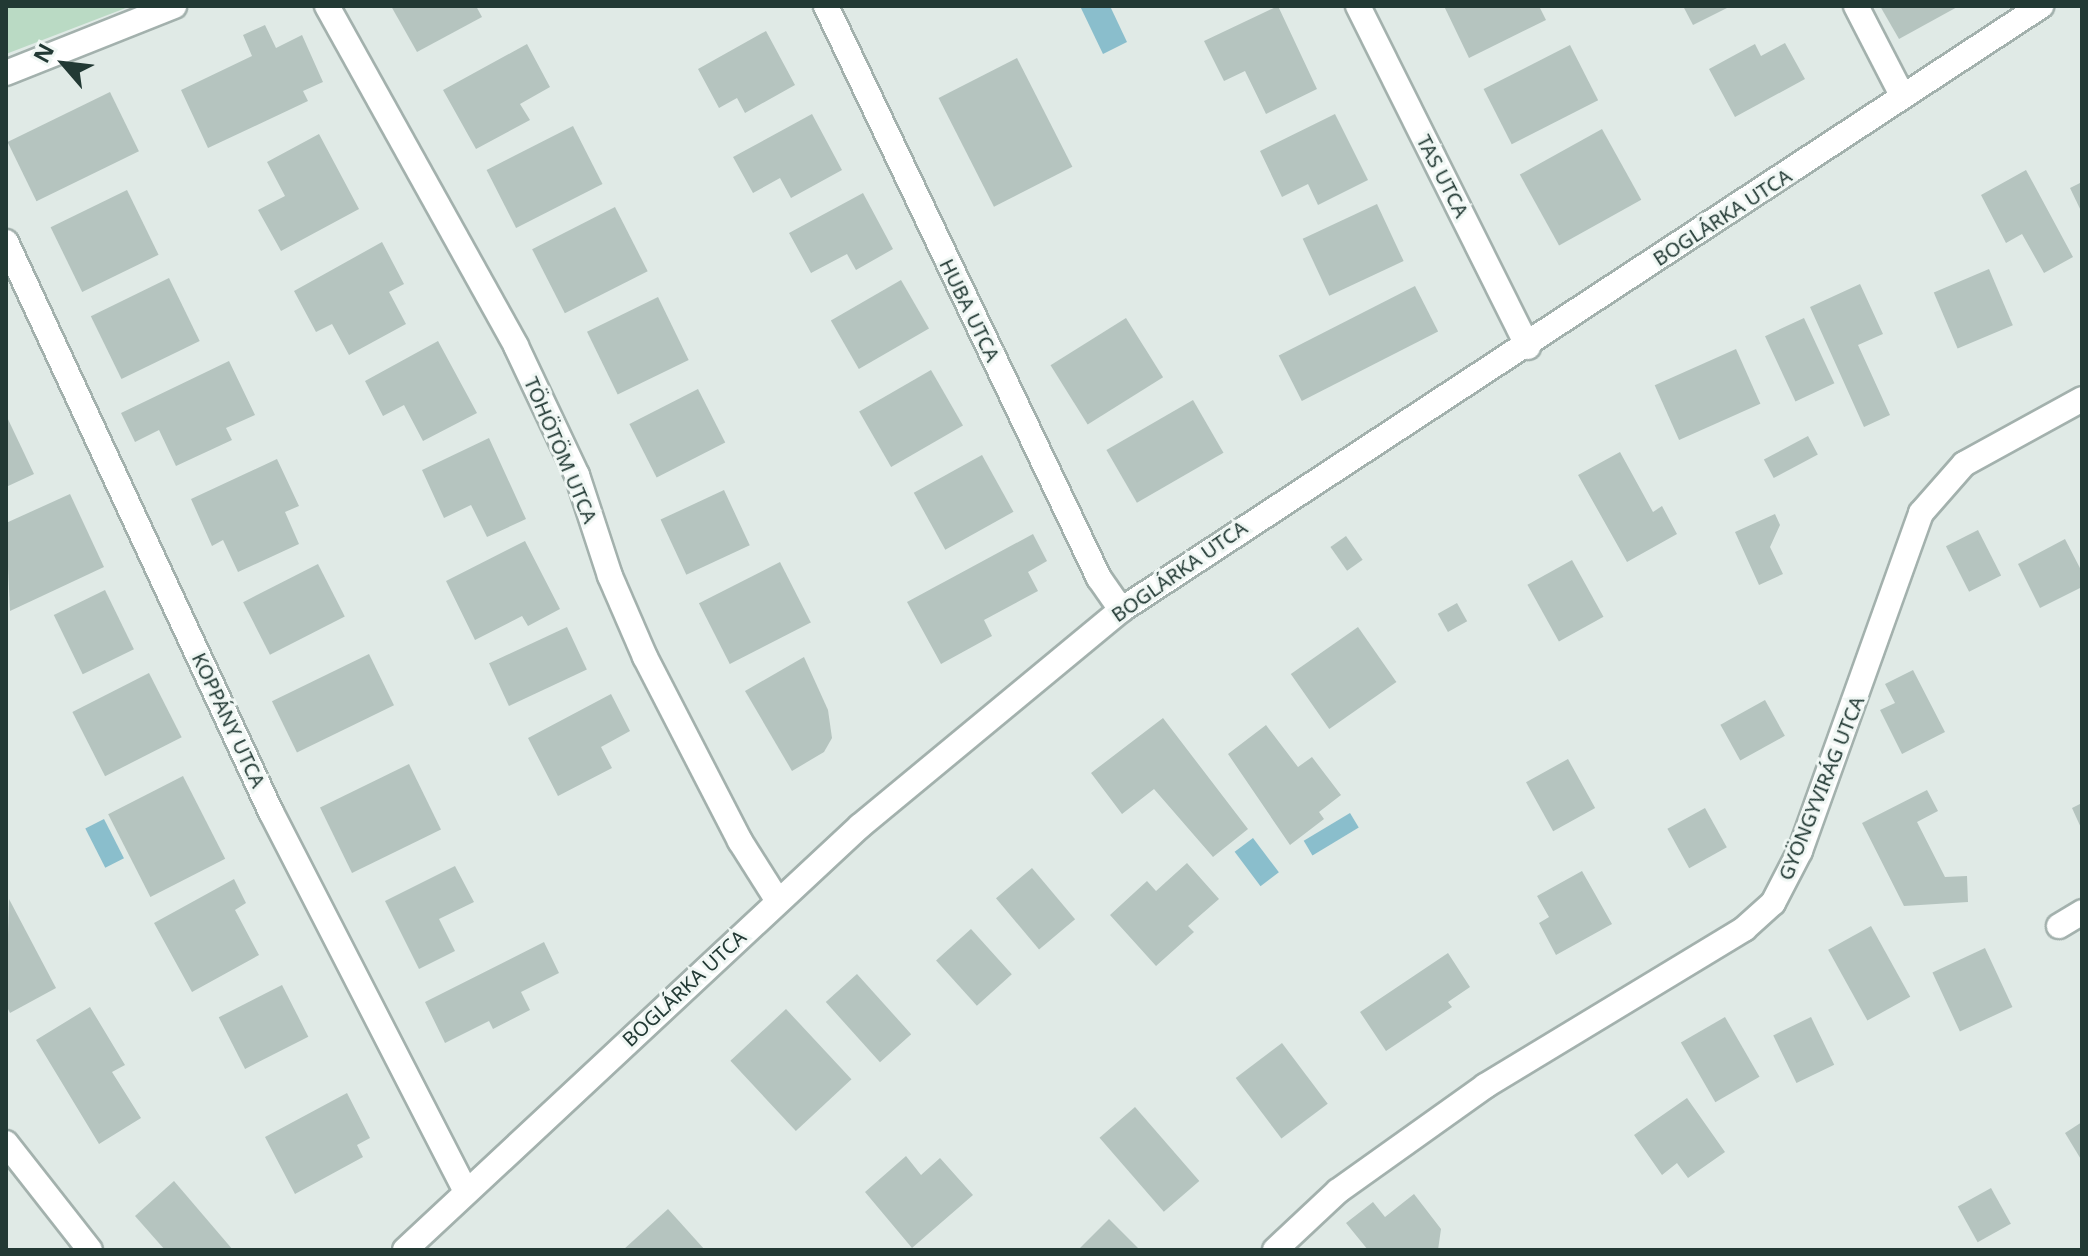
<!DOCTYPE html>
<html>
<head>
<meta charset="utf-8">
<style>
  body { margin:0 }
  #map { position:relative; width:2088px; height:1256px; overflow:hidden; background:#e0eae6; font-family:"Noto Sans",sans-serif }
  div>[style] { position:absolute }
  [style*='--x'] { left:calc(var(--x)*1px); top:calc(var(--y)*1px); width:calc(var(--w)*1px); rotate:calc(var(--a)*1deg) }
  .green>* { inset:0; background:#badac4 }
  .water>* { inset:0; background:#8abecc; transform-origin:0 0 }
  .building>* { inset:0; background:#b5c4bf; transform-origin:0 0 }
  .roads { filter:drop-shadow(2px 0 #a3b1ad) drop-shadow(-2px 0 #a3b1ad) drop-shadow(0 2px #a3b1ad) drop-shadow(0 -2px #a3b1ad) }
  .minor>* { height:24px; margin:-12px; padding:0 12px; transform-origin:12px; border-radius:12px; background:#fff }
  span { translate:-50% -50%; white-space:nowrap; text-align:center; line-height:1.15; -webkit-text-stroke:6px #f0f7f4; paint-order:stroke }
  .street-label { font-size:20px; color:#223934 }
  .frame { position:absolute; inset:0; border:8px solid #223934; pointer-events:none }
  .north { position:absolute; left:24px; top:24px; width:80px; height:80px; -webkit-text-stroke:6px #f0f7f4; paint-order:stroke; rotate:298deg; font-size:22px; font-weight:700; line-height:32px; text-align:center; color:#223934 }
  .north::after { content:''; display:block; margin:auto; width:28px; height:36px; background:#223934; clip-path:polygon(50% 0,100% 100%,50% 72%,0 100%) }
</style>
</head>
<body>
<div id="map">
  <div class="green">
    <div style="clip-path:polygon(6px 6px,131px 6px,6px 54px)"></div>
  </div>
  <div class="water">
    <div style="clip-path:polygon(1080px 6px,1110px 6px,1127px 42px,1103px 54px)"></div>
    <div style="left:1350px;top:813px;width:17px;height:54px;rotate:59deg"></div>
    <div style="left:104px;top:819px;width:44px;height:21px;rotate:63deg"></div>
    <div style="left:1253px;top:838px;width:43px;height:23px;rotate:53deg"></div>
  </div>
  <div class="building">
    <div style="clip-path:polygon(391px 6px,476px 6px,482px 17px,417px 52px)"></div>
    <div style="clip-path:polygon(1278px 6px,1317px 89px,1266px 114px,1245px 71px,1224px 81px,1204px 41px)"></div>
    <div style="clip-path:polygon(1444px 6px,1539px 6px,1546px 20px,1469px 58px)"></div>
    <div style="clip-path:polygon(1683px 6px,1731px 6px,1693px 25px)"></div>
    <div style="clip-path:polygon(1880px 6px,1959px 6px,1899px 39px)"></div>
    <div style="clip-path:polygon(265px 25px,276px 48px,302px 35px,323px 82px,303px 91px,308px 101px,208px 148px,181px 90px,252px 56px,243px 35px)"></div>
    <div style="clip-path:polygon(766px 31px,795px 85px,745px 113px,737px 98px,719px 108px,698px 69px)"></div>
    <div style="clip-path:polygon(1785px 43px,1805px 79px,1735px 117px,1709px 69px,1755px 44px,1761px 56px)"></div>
    <div style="clip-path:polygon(527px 44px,550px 87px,520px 104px,530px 120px,476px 149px,443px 90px)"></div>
    <div style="left:1570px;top:45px;width:62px;height:97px;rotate:63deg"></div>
    <div style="left:1017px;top:58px;width:122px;height:88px;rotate:63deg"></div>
    <div style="left:110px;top:92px;width:66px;height:114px;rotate:64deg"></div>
    <div style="clip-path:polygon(812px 114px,842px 170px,791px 198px,780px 178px,753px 193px,733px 157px)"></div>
    <div style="clip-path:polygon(1335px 114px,1368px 180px,1318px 205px,1308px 184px,1282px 197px,1260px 151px)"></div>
    <div style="left:573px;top:126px;width:65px;height:97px;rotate:63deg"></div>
    <div style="left:1602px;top:129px;width:81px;height:94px;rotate:61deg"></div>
    <div style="clip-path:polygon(319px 134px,359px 209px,281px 251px,258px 210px,285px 196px,267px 162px)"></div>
    <div style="clip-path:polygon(2026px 170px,2073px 257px,2044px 273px,2022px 234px,2006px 243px,1981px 195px)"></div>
    <div style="clip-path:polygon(2082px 182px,2082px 213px,2070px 188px)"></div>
    <div style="left:127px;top:190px;width:72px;height:85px;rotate:64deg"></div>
    <div style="clip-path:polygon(863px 193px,893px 249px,856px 270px,847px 254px,811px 273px,789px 233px)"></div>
    <div style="left:1377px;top:204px;width:63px;height:82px;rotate:65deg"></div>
    <div style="left:615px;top:207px;width:72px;height:93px;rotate:63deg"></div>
    <div style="clip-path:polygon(382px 242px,404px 284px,389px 292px,406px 324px,349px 355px,332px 324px,316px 332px,294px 291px)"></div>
    <div style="left:1989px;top:269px;width:61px;height:60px;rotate:67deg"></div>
    <div style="left:169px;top:278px;width:70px;height:87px;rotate:64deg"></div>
    <div style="left:901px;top:280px;width:56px;height:81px;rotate:60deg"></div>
    <div style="clip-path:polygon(1860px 284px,1883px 334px,1858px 345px,1890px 415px,1864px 427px,1810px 307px)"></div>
    <div style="left:1415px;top:286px;width:51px;height:153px;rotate:63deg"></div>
    <div style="left:658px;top:297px;width:70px;height:79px;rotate:64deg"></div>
    <div style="left:1126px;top:318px;width:70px;height:89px;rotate:58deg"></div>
    <div style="left:1804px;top:318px;width:72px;height:43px;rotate:65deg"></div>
    <div style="clip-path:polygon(438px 341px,477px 413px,423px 441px,404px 405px,383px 416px,365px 381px)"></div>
    <div style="left:1736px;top:349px;width:60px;height:89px;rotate:66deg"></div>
    <div style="clip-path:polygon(229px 361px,255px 415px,226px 428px,232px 440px,176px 466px,159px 430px,135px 442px,121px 413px)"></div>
    <div style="left:931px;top:370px;width:64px;height:83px;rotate:60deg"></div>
    <div style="left:698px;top:389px;width:60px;height:77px;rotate:63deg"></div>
    <div style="left:1193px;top:400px;width:61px;height:100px;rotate:60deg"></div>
    <div style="clip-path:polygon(6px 415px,34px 474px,6px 487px)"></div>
    <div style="left:1808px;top:436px;width:21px;height:50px;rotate:62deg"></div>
    <div style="clip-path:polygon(489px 438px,526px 519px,487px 537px,471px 505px,444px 518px,422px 470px)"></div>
    <div style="clip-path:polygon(1620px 452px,1653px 512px,1662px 506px,1677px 534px,1627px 562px,1578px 475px)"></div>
    <div style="left:982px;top:455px;width:65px;height:78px;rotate:61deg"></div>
    <div style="clip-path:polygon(277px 459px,299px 506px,285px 512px,299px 544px,238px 572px,223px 540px,212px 546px,191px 499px)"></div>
    <div style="left:724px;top:490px;width:61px;height:70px;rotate:65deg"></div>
    <div style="clip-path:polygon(70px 494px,104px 567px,10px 611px,6px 523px)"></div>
    <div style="clip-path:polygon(1775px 514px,1780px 525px,1770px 547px,1783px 574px,1759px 585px,1735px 532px)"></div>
    <div style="left:1978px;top:530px;width:51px;height:36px;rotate:63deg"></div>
    <div style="clip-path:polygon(1033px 534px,1047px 561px,1028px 572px,1038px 591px,984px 620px,992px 636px,941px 664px,907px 602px)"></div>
    <div style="left:1346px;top:536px;width:29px;height:19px;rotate:55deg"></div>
    <div style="clip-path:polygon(2065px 539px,2082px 572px,2082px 587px,2040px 608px,2018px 564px)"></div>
    <div style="clip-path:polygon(525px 541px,560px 609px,528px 626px,522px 616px,475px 640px,446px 581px)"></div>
    <div style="left:1572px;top:560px;width:65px;height:51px;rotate:61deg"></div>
    <div style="left:780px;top:562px;width:68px;height:91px;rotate:63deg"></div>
    <div style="left:318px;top:564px;width:59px;height:84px;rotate:63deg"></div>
    <div style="left:105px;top:590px;width:66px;height:57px;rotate:64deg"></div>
    <div style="left:1457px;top:603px;width:21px;height:22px;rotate:61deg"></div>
    <div style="left:567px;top:627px;width:47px;height:86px;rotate:65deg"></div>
    <div style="left:1358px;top:627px;width:67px;height:82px;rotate:55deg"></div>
    <div style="left:369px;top:654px;width:57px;height:108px;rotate:64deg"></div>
    <div style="clip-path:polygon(804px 657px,828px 710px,832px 738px,824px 752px,792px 771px,745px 691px)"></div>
    <div style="clip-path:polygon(1913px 670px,1945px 732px,1902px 754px,1880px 710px,1895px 703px,1885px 684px)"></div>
    <div style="left:149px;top:673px;width:72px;height:86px;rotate:63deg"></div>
    <div style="clip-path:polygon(611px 694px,630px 731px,601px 747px,612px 768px,558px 796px,528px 738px)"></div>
    <div style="left:1765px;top:700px;width:41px;height:51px;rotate:61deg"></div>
    <div style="clip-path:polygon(1163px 718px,1248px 829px,1213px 857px,1154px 789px,1122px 814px,1091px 773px)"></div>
    <div style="clip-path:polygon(1266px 725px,1298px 767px,1312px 757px,1341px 795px,1319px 812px,1324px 819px,1290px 845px,1228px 754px)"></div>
    <div style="left:1568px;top:759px;width:56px;height:48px;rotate:61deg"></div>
    <div style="left:409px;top:764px;width:73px;height:99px;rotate:64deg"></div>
    <div style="left:183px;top:776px;width:93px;height:84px;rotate:63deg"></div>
    <div style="clip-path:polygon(1927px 790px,1938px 811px,1917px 822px,1945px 877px,1967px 876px,1968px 902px,1904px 906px,1862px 823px)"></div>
    <div style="clip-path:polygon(2082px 803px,2082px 830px,2072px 808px)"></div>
    <div style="left:1705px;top:808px;width:45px;height:43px;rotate:61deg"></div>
    <div style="clip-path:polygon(1187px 863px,1219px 899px,1188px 926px,1194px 932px,1156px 966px,1110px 915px,1147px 881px,1156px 891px)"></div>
    <div style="clip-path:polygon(455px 866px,474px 902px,439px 919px,455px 951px,419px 969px,385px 901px)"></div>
    <div style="left:1032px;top:868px;width:67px;height:47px;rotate:50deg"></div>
    <div style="clip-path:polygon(1582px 871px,1612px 924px,1556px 955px,1539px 923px,1549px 917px,1537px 896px)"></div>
    <div style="clip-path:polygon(234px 879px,246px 903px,235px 910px,259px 955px,192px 992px,154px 923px)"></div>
    <div style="clip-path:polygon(9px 899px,56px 988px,10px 1013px,6px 1005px)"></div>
    <div style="left:1871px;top:926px;width:81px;height:49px;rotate:61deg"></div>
    <div style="left:971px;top:929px;width:61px;height:47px;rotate:48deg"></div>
    <div style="clip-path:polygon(544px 942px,559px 973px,521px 992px,530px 1010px,493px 1029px,489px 1021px,445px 1043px,425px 1002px)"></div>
    <div style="left:1985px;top:948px;width:65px;height:58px;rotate:65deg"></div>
    <div style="clip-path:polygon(1448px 953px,1470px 987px,1448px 1002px,1452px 1007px,1386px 1051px,1360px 1012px)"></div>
    <div style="left:857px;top:974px;width:81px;height:42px;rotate:48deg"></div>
    <div style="left:282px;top:985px;width:58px;height:71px;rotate:63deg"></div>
    <div style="clip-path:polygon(90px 1007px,125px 1065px,112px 1072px,141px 1118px,99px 1144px,36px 1040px)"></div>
    <div style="left:786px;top:1009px;width:96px;height:76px;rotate:47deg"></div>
    <div style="left:1725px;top:1017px;width:69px;height:51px;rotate:60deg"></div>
    <div style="left:1811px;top:1017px;width:53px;height:42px;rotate:64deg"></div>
    <div style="left:1282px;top:1043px;width:76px;height:58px;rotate:53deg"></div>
    <div style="clip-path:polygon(347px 1093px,370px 1138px,357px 1145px,363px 1157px,295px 1194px,265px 1137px)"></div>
    <div style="clip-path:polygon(1687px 1098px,1725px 1152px,1688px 1178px,1677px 1163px,1662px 1175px,1634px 1135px)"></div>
    <div style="left:1135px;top:1107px;width:98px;height:47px;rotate:49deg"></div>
    <div style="clip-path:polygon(2082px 1122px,2082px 1161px,2065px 1133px)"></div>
    <div style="clip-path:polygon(906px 1156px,921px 1175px,940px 1158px,973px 1195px,912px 1248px,865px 1192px)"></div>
    <div style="clip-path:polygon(174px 1181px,233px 1250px,165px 1250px,135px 1216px)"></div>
    <div style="left:1991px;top:1188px;width:41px;height:38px;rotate:61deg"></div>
    <div style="clip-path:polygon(1414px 1194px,1441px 1229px,1438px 1250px,1368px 1250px,1346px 1223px,1373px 1202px,1385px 1217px)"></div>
    <div style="clip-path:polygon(668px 1209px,705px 1250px,623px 1250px)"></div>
    <div style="clip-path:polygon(1109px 1219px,1138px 1248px,1078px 1250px)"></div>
  </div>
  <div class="roads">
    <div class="minor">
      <div style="--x:327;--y:6;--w:389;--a:60.9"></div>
      <div style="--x:516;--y:346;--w:143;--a:64.7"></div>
      <div style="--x:577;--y:475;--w:106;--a:71.9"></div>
      <div style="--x:610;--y:576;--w:88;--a:66.6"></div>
      <div style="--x:645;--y:657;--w:207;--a:62.7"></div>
      <div style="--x:740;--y:841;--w:71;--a:57.7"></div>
      <div style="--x:826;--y:6;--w:634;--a:64.49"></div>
      <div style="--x:1099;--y:578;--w:39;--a:55"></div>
      <div style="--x:1358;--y:6;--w:381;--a:63.5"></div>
      <div style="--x:1856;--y:6;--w:100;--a:62.7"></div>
      <div style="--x:6;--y:73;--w:181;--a:-21.7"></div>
      <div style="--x:6;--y:242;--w:629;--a:65.07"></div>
      <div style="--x:271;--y:812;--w:426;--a:62.8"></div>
      <div style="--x:2059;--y:926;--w:27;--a:-31"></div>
      <div style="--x:6;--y:1143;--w:136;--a:51.9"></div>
      <div style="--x:405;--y:1250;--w:622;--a:-42.98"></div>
      <div style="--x:860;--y:826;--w:339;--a:-39.6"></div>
      <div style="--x:1121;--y:610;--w:1101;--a:-33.29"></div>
      <div style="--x:1275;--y:1250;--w:86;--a:-43.1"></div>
      <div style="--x:1338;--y:1191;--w:181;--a:-35.5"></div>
      <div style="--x:1485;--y:1086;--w:303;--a:-31.2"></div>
      <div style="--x:1744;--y:929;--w:39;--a:-42"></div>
      <div style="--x:1773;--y:903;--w:59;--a:-62.6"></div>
      <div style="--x:1800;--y:851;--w:359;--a:-70.3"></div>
      <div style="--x:1921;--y:513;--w:65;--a:-48.7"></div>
      <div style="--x:1964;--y:464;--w:135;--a:-28.8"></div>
    </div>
  </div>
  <div class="street-label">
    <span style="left:1443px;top:176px;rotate:63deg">TAS UTCA</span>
    <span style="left:1722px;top:217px;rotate:-33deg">BOGLÁRKA UTCA</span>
    <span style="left:970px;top:310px;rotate:64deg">HUBA UTCA</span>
    <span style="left:561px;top:450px;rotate:67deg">TÖHÖTÖM UTCA</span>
    <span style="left:1179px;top:571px;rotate:-35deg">BOGLÁRKA UTCA</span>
    <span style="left:229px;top:720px;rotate:65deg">KOPPÁNY UTCA</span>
    <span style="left:1821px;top:788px;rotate:-68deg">GYÖNGYVIRÁG UTCA</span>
    <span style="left:684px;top:988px;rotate:-43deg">BOGLÁRKA UTCA</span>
  </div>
  <div class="frame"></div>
  <div class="north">N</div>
</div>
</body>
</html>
